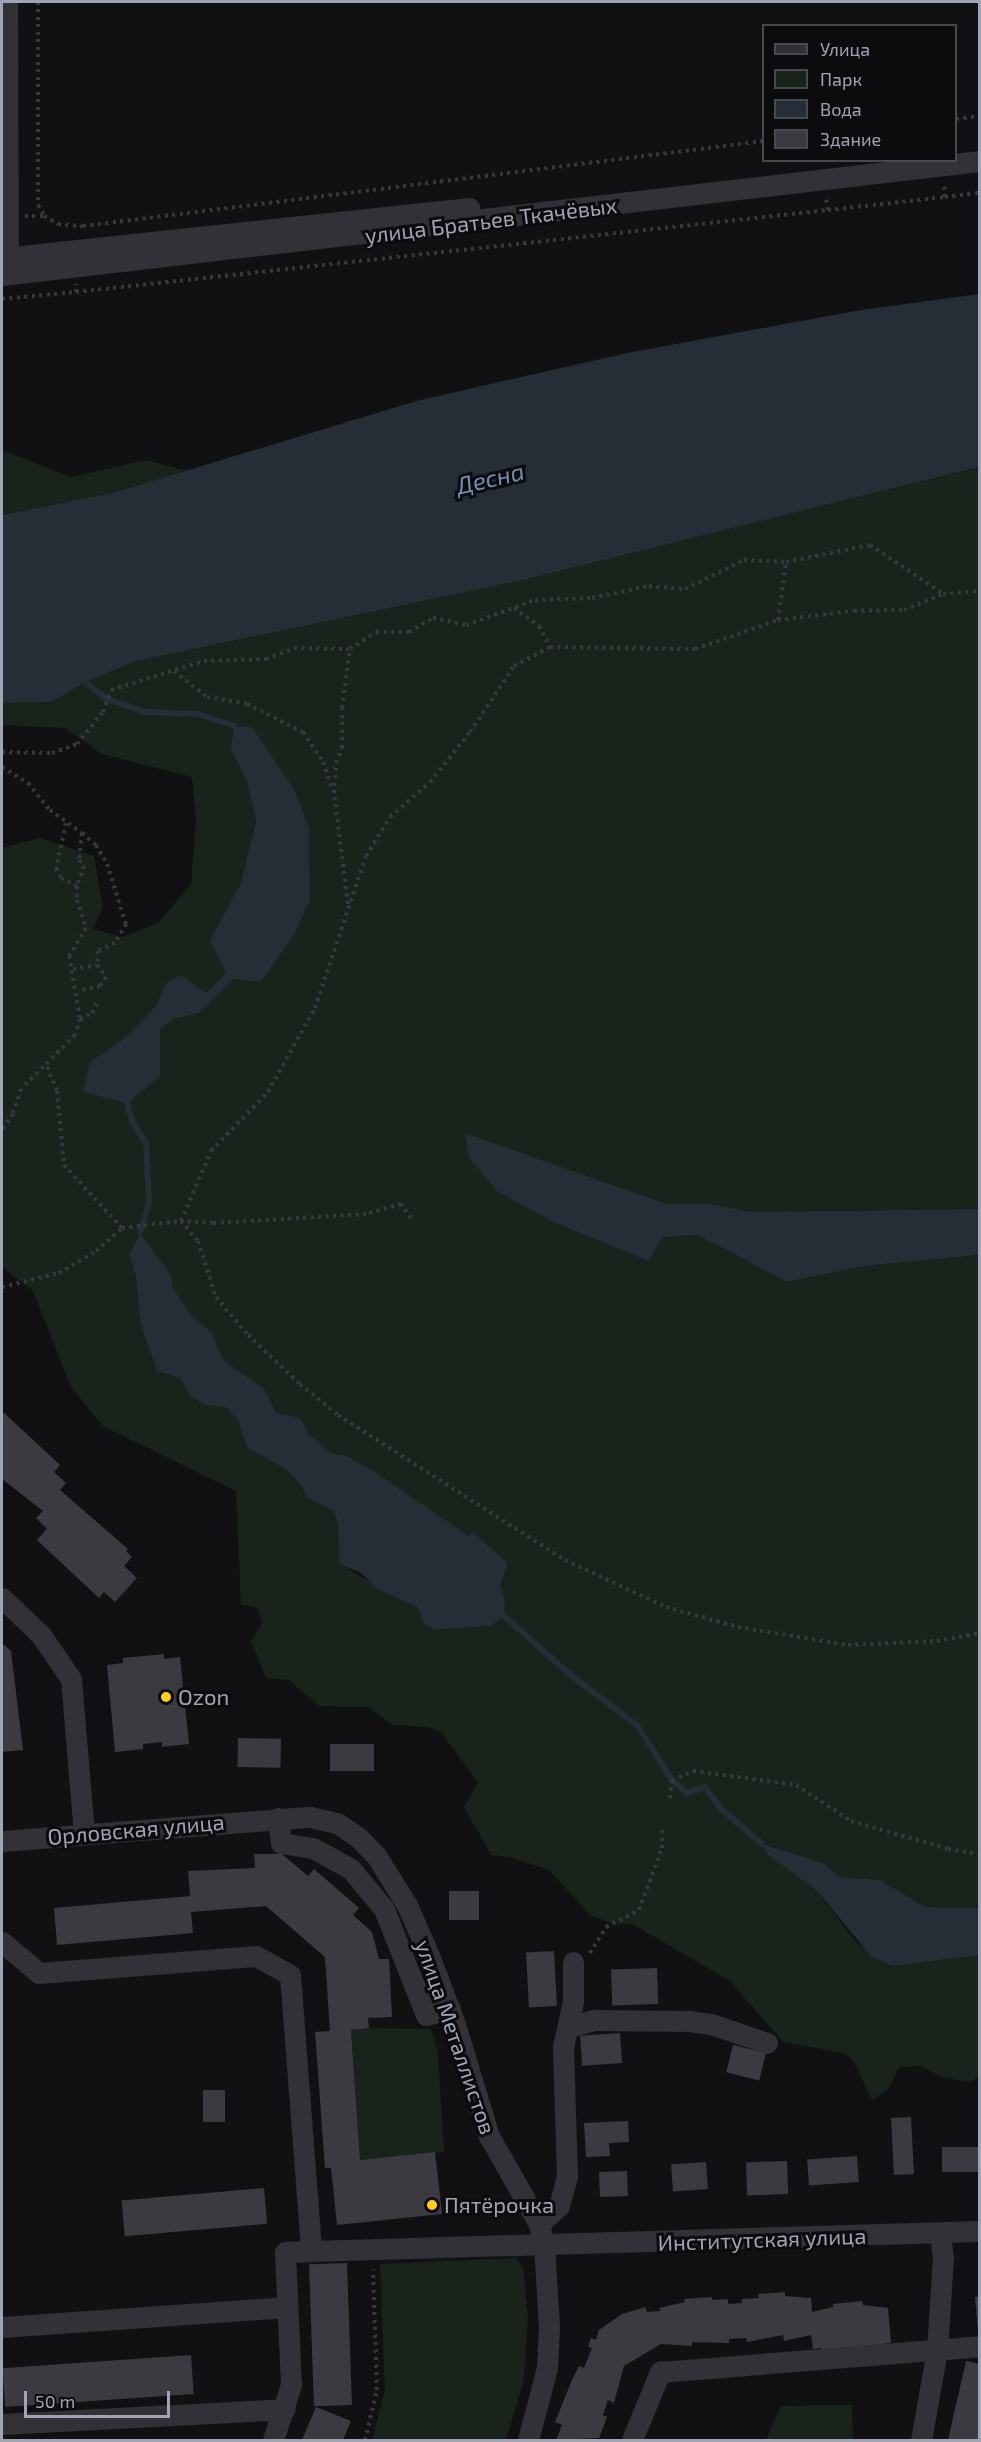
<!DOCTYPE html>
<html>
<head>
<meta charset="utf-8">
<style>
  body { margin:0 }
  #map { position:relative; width:981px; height:2442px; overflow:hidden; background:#111012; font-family:"Exo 2",sans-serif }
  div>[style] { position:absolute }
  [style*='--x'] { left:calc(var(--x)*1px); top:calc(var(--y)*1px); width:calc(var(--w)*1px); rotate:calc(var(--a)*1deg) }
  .green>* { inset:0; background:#1a221c }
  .water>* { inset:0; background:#262d36 }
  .stream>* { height:6px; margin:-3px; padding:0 3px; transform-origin:3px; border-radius:3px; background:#262d36 }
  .building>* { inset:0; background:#3a3a40; transform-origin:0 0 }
  .path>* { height:4px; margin-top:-2px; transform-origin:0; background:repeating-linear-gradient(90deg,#37383e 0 3px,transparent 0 7.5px) }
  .minor>* { height:21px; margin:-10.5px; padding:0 10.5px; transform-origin:10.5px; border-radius:10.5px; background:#313137 }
  .dots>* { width:16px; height:16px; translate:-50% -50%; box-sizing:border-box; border:3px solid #0c0b0d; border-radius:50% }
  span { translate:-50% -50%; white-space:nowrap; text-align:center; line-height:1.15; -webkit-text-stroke:6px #0c0b0d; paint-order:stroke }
  .street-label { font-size:22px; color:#a0a4b4 }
  .poi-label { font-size:22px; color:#a0a4b4 }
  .left { translate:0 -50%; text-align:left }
  .water-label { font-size:24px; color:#738db3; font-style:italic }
  .frame { position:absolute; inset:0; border:3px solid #a0a4b4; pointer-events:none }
  .legend { position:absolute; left:762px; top:24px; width:195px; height:138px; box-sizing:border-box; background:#0c0b0d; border:2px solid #474850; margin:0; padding:8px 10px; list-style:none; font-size:18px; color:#a0a4b4 }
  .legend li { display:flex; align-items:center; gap:12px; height:30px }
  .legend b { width:30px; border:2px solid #474850 }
  .scale { position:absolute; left:24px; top:2391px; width:146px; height:27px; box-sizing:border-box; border:3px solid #a0a4b4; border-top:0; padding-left:8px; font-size:18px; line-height:21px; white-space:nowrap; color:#a0a4b4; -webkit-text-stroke:4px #0c0b0d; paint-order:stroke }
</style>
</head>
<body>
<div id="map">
  <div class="green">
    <div style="clip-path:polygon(2px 450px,71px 477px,146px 460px,187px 471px,116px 492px,2px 515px)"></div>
    <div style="clip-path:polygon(evenodd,979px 467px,979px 1209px,752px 1212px,710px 1204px,667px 1204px,465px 1133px,498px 1192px,551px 1221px,648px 1261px,663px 1236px,699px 1235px,787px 1282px,864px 1266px,979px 1255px,979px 1908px,925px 1907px,880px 1880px,839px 1877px,824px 1863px,763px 1844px,768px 1855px,816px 1890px,856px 1942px,893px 1966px,979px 1955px,979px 2077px,968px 2082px,939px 2076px,922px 2066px,899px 2067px,889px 2088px,872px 2100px,853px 2060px,843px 2053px,783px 2042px,730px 1981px,632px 1924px,613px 1924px,590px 1915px,549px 1870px,509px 1857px,491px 1855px,464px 1807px,478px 1783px,442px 1733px,428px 1727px,393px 1725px,368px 1707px,319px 1706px,289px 1680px,266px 1678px,251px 1641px,262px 1624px,258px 1608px,241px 1604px,236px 1491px,103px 1426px,71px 1387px,33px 1291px,2px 1267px,2px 848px,40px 838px,94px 856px,103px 907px,93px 929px,122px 937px,158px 923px,191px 884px,196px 820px,192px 777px,102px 754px,65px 728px,2px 725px,2px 703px,52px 702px,85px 682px,137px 661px,523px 580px,979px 467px,231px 750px,309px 828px,310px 900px,294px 935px,261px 982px,234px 979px,199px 1013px,174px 1019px,159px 1029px,160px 1077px,90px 1062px,126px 1037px,155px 1007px,166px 983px,181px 975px,206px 993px,226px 973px,210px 941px,241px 882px,256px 821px,247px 781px,231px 750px,979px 467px,140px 1233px,171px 1276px,172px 1286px,192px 1316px,212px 1333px,224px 1361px,264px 1388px,276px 1413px,300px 1418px,308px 1433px,331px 1453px,347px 1456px,375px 1472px,469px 1536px,473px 1532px,508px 1563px,500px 1586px,505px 1600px,490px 1626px,435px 1630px,424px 1624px,418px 1608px,339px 1564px,338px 1523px,333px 1511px,306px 1497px,302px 1486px,286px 1469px,247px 1448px,238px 1420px,227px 1408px,206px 1405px,190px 1396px,180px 1378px,157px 1371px,140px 1323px,136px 1278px,129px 1254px,140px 1233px)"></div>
    <div style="clip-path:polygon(369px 2028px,431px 2029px,438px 2053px,444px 2152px,360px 2160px,351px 2030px)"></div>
    <div style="clip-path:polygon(516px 2258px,523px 2267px,528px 2319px,524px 2379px,506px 2440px,372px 2440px,385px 2389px,380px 2264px)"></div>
    <div style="clip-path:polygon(852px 2405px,853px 2440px,766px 2440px,781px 2406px)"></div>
  </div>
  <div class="water">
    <div style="clip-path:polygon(979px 294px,979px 467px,523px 580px,137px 661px,85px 682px,52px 702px,2px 703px,2px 515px,116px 492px,416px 401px,627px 353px,861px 310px)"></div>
    <div style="clip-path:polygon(234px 726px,252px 727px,294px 789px,309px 828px,310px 900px,294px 935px,261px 982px,234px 979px,199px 1013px,174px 1019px,160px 1029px,160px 1077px,127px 1103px,83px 1092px,90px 1062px,126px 1037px,155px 1007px,166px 983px,181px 975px,206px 993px,226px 973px,210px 941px,241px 882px,256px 821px,247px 781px,231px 750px)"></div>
    <div style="clip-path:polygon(465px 1133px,667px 1204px,710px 1204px,752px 1212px,979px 1209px,979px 1255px,864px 1266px,787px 1282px,698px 1235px,663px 1237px,648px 1261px,551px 1221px,498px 1192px,469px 1158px)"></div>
    <div style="clip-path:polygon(140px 1233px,172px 1276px,172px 1286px,192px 1316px,212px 1333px,224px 1361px,264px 1388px,276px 1413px,300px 1418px,308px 1433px,331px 1453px,347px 1456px,375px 1472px,469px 1536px,473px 1532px,508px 1563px,500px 1586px,505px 1600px,504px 1616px,490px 1626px,435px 1630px,424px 1624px,418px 1608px,377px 1588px,361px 1573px,339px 1564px,338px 1523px,333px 1511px,306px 1497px,302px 1486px,286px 1469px,247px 1448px,238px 1420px,227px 1408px,206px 1405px,190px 1396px,180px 1378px,157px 1371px,140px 1323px,136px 1278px,129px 1254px)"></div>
    <div style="clip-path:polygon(762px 1844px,824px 1863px,839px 1877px,880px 1880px,925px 1907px,979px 1908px,979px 1955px,893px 1966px,872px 1957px,816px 1890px,768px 1855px)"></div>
  </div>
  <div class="stream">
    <div style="--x:85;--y:682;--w:28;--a:38"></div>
    <div style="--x:107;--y:699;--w:40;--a:18.9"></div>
    <div style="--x:145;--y:712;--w:53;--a:2.2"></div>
    <div style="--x:198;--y:714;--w:38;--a:18"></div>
    <div style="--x:127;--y:1103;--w:19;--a:74"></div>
    <div style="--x:132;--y:1121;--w:26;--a:58"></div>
    <div style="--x:146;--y:1143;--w:59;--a:87.1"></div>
    <div style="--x:149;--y:1202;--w:32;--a:106"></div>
    <div style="--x:504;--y:1616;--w:92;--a:41.5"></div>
    <div style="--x:573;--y:1677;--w:80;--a:36.9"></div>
    <div style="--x:637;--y:1725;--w:65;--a:57.5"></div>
    <div style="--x:672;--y:1780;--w:20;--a:41"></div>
    <div style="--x:687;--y:1793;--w:19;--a:-18"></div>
    <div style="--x:705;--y:1787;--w:26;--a:54"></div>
    <div style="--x:720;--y:1808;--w:55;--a:40.6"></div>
  </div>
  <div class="building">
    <div style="clip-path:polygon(2px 1411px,60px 1465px,54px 1472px,66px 1483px,60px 1490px,128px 1549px,126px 1551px,132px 1557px,124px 1566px,137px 1578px,115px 1602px,104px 1592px,99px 1598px,37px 1540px,47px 1529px,36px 1518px,43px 1511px,2px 1479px)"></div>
    <div style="clip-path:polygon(2px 1643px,11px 1651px,23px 1750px,2px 1752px)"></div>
    <div style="clip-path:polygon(164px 1654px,164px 1659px,180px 1657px,189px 1744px,162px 1747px,162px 1742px,143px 1744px,143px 1749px,115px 1752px,107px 1665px,123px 1663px,123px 1658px)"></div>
    <div style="left:238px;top:1738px;width:43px;height:29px;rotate:1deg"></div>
    <div style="left:330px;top:1744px;width:44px;height:27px"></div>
    <div style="clip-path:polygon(254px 1854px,282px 1854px,308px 1876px,314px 1869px,359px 1908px,353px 1915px,372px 1932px,379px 1959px,389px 1959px,392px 2017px,368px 2018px,369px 2028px,351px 2030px,360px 2160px,435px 2152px,442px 2214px,337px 2225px,331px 2168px,325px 2168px,315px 2032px,330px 2031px,325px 1957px,266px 1906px,191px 1912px,193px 1933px,57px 1945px,54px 1908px,190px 1896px,188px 1871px,255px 1868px)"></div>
    <div style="left:449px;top:1891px;width:30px;height:29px"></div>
    <div style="left:554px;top:1951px;width:55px;height:28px;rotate:87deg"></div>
    <div style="left:657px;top:1968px;width:36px;height:46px;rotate:88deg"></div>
    <div style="left:620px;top:2033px;width:30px;height:40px;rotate:86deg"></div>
    <div style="left:733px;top:2045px;width:34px;height:28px;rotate:14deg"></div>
    <div style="left:203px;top:2090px;width:22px;height:32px"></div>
    <div style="left:911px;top:2117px;width:57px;height:20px;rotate:87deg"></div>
    <div style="clip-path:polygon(628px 2121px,629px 2142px,609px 2143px,610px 2156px,586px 2157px,584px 2123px)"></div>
    <div style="left:980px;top:2147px;width:25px;height:38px;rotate:90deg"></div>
    <div style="left:857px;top:2156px;width:26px;height:50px;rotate:86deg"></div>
    <div style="left:787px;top:2161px;width:33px;height:41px;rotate:88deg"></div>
    <div style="left:706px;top:2162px;width:27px;height:35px;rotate:86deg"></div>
    <div style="left:627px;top:2171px;width:25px;height:28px;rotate:88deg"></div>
    <div style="left:264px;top:2188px;width:36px;height:143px;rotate:85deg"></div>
    <div style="left:347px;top:2263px;width:142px;height:38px;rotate:88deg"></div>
    <div style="clip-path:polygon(785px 2292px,785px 2296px,811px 2298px,812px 2312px,833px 2307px,833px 2304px,862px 2301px,863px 2305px,888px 2308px,891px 2343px,822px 2351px,821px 2348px,813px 2349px,811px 2335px,784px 2341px,783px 2335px,747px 2342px,746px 2338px,729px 2339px,729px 2343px,692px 2342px,692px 2346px,661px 2344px,624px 2366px,614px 2403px,608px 2400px,603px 2415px,607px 2417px,599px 2438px,556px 2440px,562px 2425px,555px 2422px,572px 2380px,579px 2366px,584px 2368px,592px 2348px,588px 2347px,591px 2338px,596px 2340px,599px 2330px,622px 2314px,645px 2307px,647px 2312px,660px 2311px,659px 2308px,685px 2302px,684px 2299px,712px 2297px,712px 2300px,728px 2299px,728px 2304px,742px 2303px,742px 2299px,759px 2298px,758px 2294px)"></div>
    <div style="clip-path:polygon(980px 2296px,980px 2330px,978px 2331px,975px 2297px)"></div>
    <div style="left:191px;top:2355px;width:39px;height:189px;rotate:86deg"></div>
    <div style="clip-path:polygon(966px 2361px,980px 2364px,980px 2440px,948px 2440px)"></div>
    <div style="clip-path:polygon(316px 2407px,351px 2421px,343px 2440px,302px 2440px)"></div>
  </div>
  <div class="path">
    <div style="--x:38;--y:2;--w:203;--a:90"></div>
    <div style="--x:38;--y:205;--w:12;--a:59"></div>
    <div style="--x:956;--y:119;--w:24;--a:-7"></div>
    <div style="--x:945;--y:197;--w:35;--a:-7"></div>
    <div style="--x:828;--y:210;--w:118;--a:-6.3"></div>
    <div style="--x:945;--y:197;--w:13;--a:-94"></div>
    <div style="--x:25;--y:216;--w:19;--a:0"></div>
    <div style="--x:44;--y:216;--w:16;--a:30"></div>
    <div style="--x:58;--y:224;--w:25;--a:5"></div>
    <div style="--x:83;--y:226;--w:686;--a:-7.11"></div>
    <div style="--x:76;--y:292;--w:756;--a:-6.22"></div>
    <div style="--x:828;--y:210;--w:11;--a:-100"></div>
    <div style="--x:2;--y:299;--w:74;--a:-5.4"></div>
    <div style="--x:76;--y:292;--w:8;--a:-90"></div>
    <div style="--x:514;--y:608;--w:31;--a:36"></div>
    <div style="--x:539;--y:626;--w:24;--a:62"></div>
    <div style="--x:778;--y:620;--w:59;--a:-82.1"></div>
    <div style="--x:174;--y:671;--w:42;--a:38.2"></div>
    <div style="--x:207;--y:697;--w:41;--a:9.9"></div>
    <div style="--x:247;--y:704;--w:63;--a:26.6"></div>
    <div style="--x:303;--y:732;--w:36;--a:56"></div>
    <div style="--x:323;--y:762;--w:31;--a:71"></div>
    <div style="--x:2;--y:752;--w:50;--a:1.1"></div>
    <div style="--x:52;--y:753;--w:27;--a:-20"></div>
    <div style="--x:77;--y:744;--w:41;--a:-50.9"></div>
    <div style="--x:103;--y:712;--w:23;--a:-70"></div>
    <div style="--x:111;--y:690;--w:97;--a:-17.3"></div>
    <div style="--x:204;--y:661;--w:62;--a:-1.8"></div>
    <div style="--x:266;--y:659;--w:30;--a:-21"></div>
    <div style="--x:294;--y:648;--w:56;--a:1"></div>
    <div style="--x:350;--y:649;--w:31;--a:-33"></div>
    <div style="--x:376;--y:632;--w:33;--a:0"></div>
    <div style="--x:409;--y:632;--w:28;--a:-30"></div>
    <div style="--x:433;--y:618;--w:34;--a:12"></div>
    <div style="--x:466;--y:625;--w:73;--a:-19.9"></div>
    <div style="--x:535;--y:600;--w:57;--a:-2"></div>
    <div style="--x:592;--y:598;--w:58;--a:-11.9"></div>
    <div style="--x:649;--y:586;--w:36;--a:5"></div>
    <div style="--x:685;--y:589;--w:66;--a:-26.2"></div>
    <div style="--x:744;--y:560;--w:42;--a:2.7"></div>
    <div style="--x:786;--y:562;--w:86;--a:-11.4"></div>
    <div style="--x:870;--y:545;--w:87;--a:33.7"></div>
    <div style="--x:2;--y:767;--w:31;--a:32"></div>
    <div style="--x:28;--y:783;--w:35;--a:51"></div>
    <div style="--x:50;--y:810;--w:39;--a:36"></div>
    <div style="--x:82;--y:833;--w:27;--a:96"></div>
    <div style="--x:79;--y:860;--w:8;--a:50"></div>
    <div style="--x:84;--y:866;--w:21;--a:109"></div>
    <div style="--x:77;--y:886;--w:14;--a:90"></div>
    <div style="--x:77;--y:900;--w:29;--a:72"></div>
    <div style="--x:86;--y:928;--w:33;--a:121"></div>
    <div style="--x:69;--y:956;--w:64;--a:80.1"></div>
    <div style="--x:80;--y:1019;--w:17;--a:107"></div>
    <div style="--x:75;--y:1035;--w:76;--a:135"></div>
    <div style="--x:21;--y:1089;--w:26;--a:108"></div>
    <div style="--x:13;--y:1114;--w:19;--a:125"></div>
    <div style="--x:66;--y:823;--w:46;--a:102.5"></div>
    <div style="--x:56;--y:868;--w:11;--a:63"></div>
    <div style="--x:61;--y:878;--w:18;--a:27"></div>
    <div style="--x:82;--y:833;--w:18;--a:41"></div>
    <div style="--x:96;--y:845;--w:22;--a:60"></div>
    <div style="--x:107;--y:864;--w:63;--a:72.4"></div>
    <div style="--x:126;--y:924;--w:22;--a:120"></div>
    <div style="--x:115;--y:943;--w:19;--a:155"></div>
    <div style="--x:98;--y:951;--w:14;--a:94"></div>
    <div style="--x:348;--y:904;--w:112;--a:-97.2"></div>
    <div style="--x:334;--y:793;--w:30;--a:-86"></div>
    <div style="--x:336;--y:763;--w:16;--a:-68"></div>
    <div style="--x:342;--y:748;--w:40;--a:-90"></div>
    <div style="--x:342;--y:708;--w:60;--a:-82.3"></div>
    <div style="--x:73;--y:969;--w:24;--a:-9"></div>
    <div style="--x:97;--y:965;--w:15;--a:53"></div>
    <div style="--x:106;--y:977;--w:11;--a:124"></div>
    <div style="--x:100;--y:986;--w:19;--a:168"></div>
    <div style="--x:80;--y:1019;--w:13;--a:-27"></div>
    <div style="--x:92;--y:1013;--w:12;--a:-66"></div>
    <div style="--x:47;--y:1067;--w:26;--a:67"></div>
    <div style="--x:57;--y:1091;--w:74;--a:84.6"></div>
    <div style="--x:64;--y:1165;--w:86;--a:47.4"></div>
    <div style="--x:411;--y:1218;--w:17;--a:-126"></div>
    <div style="--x:401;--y:1204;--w:36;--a:164"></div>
    <div style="--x:366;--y:1214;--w:153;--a:176.6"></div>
    <div style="--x:213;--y:1223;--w:32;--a:-176"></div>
    <div style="--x:181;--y:1221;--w:76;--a:-66.8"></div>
    <div style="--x:211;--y:1151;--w:82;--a:-46"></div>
    <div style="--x:268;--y:1092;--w:96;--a:-60.8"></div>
    <div style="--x:315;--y:1008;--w:160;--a:-71.5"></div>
    <div style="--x:366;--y:856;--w:46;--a:-58.4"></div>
    <div style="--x:390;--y:817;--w:53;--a:-41.2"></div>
    <div style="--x:430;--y:782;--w:64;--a:-51.3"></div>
    <div style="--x:470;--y:732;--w:79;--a:-56.3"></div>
    <div style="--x:514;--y:666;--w:41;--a:-27.8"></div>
    <div style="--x:550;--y:647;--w:145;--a:0.8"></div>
    <div style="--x:695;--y:649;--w:88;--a:-19.3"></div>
    <div style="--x:778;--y:620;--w:77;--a:-6.8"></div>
    <div style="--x:854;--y:611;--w:50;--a:-1.1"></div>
    <div style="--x:904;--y:610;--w:42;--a:-22.3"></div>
    <div style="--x:943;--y:594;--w:37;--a:-5"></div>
    <div style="--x:2;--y:1287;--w:59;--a:-13.8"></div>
    <div style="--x:59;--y:1273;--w:43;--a:-30.7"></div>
    <div style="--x:96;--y:1251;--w:35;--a:-41"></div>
    <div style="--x:122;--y:1228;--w:59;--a:-6.8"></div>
    <div style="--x:181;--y:1221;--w:26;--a:50"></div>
    <div style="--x:198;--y:1241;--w:59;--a:72.2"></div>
    <div style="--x:216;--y:1297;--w:50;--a:49.9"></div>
    <div style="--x:248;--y:1335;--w:71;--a:43.3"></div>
    <div style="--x:300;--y:1384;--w:49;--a:39.2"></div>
    <div style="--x:338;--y:1415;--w:269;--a:32.6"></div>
    <div style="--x:565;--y:1560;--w:111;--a:25"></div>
    <div style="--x:666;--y:1607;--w:75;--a:15.5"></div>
    <div style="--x:738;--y:1627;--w:111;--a:9.3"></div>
    <div style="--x:848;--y:1645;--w:89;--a:-2.6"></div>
    <div style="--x:937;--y:1641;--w:44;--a:-10.5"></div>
    <div style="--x:670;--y:1798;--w:18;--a:-84"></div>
    <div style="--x:672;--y:1780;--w:23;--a:-23"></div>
    <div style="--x:693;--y:1771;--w:104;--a:7.7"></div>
    <div style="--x:796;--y:1785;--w:66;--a:33.2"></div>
    <div style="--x:851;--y:1821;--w:101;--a:16.1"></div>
    <div style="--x:948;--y:1849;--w:32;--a:9"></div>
    <div style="--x:590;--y:1953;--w:31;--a:-58"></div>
    <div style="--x:606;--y:1927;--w:37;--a:-27"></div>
    <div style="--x:639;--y:1910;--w:66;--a:-69.6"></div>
    <div style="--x:662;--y:1848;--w:22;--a:-90"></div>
    <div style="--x:365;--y:2440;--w:51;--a:-76.5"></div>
    <div style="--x:377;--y:2390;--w:121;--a:-91.9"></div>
  </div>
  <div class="minor">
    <div style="--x:7;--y:2;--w:269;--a:89.8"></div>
    <div style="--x:2;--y:258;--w:470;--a:-6.1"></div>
    <div style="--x:2;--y:275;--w:985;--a:-6.65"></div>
    <div style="--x:2;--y:1598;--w:54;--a:43.5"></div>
    <div style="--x:41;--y:1635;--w:53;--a:55.7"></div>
    <div style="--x:71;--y:1679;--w:156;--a:85.2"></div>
    <div style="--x:278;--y:1818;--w:25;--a:83"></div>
    <div style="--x:281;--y:1843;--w:32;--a:9"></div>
    <div style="--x:313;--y:1848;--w:43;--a:28.9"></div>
    <div style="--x:351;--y:1869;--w:52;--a:50.5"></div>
    <div style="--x:384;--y:1909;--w:114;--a:68.4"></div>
    <div style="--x:426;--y:2015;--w:25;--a:-14"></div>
    <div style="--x:2;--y:1841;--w:309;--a:-4.5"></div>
    <div style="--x:310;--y:1817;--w:28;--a:13"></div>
    <div style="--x:337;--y:1823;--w:25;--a:34"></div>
    <div style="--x:358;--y:1837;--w:28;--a:46"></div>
    <div style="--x:377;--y:1857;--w:57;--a:58"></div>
    <div style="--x:407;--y:1905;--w:52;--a:66.4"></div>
    <div style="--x:428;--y:1953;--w:73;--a:69.1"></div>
    <div style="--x:454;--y:2021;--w:120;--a:73.1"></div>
    <div style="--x:489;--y:2136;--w:101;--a:60.4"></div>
    <div style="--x:539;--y:2224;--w:22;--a:77"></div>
    <div style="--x:544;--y:2245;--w:81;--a:86.5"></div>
    <div style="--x:549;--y:2326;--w:42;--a:92.7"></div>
    <div style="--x:547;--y:2368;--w:74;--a:104.8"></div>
    <div style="--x:2;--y:1942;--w:48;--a:40"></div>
    <div style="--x:39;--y:1973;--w:218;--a:-4.5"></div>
    <div style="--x:256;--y:1956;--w:39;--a:29"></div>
    <div style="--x:290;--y:1975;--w:277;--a:85.6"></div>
    <div style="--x:311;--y:2251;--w:669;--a:-1.71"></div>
    <div style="--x:568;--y:2027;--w:28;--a:-15"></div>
    <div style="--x:595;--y:2020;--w:94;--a:0.6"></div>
    <div style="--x:689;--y:2021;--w:22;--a:8"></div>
    <div style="--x:711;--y:2024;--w:59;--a:18.7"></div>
    <div style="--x:539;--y:2224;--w:27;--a:-42"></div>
    <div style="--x:559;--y:2206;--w:31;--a:-75"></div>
    <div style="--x:567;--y:2176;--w:129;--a:-91.8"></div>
    <div style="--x:563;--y:2047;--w:47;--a:-77.7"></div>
    <div style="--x:573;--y:2001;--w:39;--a:-90"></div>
    <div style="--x:2;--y:2327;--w:286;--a:-4"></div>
    <div style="--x:2;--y:2424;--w:283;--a:-3"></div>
    <div style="--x:273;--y:2440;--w:58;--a:-71.9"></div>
    <div style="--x:291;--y:2385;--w:133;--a:-92.6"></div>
    <div style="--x:285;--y:2252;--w:26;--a:-2"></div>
    <div style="--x:632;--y:2440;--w:74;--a:-67.6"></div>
    <div style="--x:660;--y:2372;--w:321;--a:-4.6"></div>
    <div style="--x:921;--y:2440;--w:91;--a:-79.9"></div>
    <div style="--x:937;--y:2350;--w:92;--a:-86.3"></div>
    <div style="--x:943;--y:2258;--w:25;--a:-97"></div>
  </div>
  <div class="dots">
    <div style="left:166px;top:1697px;background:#ffcf1b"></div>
    <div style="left:432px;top:2205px;background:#ffcf1b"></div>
  </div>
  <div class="street-label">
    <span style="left:491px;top:220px;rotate:-7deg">улица Братьев Ткачёвых</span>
    <span style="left:136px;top:1829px;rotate:-5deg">Орловская улица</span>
    <span style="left:456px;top:2037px;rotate:71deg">улица Металлистов</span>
    <span style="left:762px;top:2239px;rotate:-2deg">Институтская улица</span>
  </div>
  <div class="poi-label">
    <span class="left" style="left:178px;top:1697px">Ozon</span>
    <span class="left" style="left:444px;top:2205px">Пятёрочка</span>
  </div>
  <div class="water-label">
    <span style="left:490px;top:478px;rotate:-13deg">Десна</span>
  </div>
  <div class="frame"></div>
  <ul class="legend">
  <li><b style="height:8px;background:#313137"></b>Улица</li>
  <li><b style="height:16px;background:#1a221c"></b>Парк</li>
  <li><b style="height:16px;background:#262d36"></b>Вода</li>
  <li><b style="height:16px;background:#3a3a40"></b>Здание</li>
  </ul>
  <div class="scale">50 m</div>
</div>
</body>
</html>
